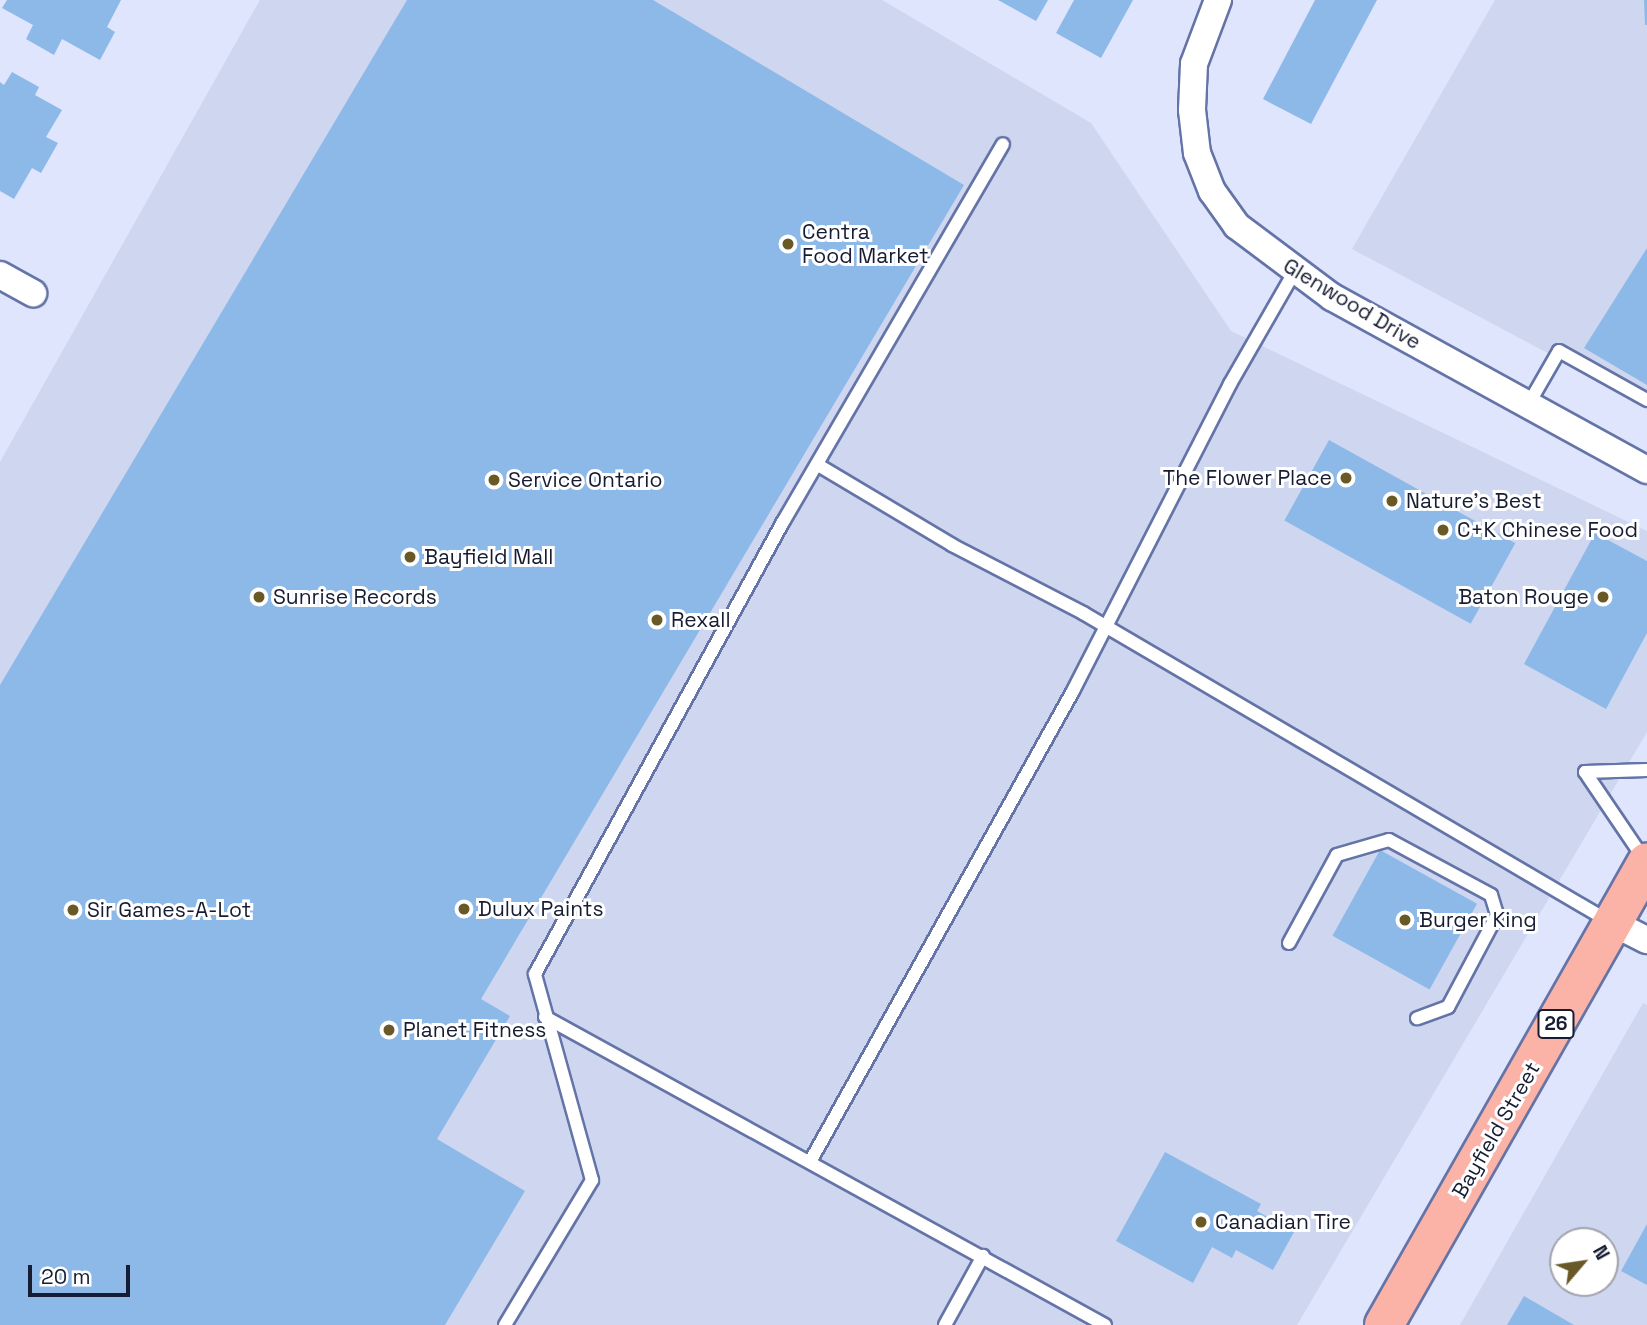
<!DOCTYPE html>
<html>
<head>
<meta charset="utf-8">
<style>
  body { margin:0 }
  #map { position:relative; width:1647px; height:1325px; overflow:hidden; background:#dee5fd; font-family:"Space Grotesk",sans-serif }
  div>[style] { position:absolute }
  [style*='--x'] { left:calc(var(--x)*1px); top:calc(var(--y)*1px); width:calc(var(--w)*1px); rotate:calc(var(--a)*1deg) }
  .built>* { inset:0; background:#ced6f0 }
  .building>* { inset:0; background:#8db9e8; transform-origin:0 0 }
  .roads { filter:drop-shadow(2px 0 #6474a7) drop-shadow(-2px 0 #6474a7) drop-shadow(0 2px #6474a7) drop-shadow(0 -2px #6474a7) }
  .service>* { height:12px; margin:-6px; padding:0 6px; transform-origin:6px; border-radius:6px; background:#fff }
  .minor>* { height:26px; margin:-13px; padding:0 13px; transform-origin:13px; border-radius:13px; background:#fff }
  .primary>* { height:38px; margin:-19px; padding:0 19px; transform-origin:19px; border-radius:19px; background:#fcb3a7 }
  .dots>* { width:19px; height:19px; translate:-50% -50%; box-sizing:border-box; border:4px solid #fff; border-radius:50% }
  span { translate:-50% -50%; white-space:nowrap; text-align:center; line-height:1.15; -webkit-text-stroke:6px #fff; paint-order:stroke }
  .shield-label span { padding:2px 5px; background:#fff; border:2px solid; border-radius:5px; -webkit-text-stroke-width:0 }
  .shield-label { font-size:19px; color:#161c31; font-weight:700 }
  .poi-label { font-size:21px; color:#161c31 }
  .left { translate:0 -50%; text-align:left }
  .right { translate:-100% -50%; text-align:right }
  .street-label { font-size:21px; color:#161c31 }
  .north { position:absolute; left:1549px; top:1227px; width:70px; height:70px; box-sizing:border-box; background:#fff; border:2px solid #a2a4ad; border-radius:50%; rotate:61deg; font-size:19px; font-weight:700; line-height:28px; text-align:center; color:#161c31 }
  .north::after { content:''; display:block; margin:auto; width:24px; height:32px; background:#695926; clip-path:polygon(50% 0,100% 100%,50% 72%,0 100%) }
  .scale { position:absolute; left:28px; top:1265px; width:102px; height:32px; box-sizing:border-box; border:4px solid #161c31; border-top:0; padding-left:9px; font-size:21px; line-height:24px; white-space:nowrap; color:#161c31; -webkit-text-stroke:5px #fff; paint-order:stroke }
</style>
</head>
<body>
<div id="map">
  <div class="built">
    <div style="clip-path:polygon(260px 0,882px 0,1091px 123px,1231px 331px,1647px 531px,1647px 732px,1297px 1325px,0 1325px,0 462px)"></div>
    <div style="clip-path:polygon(1495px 0,1647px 0,1647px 406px,1352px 249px)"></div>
    <div style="clip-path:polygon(evenodd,1643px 1003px,1647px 1005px,1647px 1325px,1460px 1325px,1643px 1003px,1563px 1241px,1605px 1241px,1605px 1283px,1563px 1283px,1563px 1241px)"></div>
  </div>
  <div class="building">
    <div style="clip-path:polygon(7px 0,121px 0,107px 27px,115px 32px,100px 60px,62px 39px,54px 55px,26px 39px,33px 25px,2px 8px)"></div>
    <div style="clip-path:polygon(407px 0,653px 0,964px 185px,481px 999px,510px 1016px,437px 1139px,525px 1191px,445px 1325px,0 1325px,0 685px)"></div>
    <div style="clip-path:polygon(998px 0,1048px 0,1036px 21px)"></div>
    <div style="clip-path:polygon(1074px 0,1133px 0,1101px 58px,1056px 33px)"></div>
    <div style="clip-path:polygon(1315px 0,1377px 0,1311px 124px,1263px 99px)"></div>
    <div style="clip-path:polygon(1644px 0,1647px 0,1647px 25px,1645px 25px)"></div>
    <div style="clip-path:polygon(12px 72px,39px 87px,35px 95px,62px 110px,46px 137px,58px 143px,41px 173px,32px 168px,14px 199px,0 191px,0 82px,4px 85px)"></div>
    <div style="clip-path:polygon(1647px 248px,1647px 385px,1584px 348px)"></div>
    <div style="left:1329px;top:440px;width:213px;height:92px;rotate:29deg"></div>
    <div style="clip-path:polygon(1595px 533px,1647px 561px,1647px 633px,1606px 709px,1524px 664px)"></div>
    <div style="left:1380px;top:850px;width:111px;height:98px;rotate:29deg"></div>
    <div style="clip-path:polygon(1165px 1152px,1261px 1204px,1257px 1211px,1294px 1232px,1273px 1270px,1236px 1250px,1232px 1258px,1212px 1247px,1193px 1283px,1116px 1241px)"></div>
    <div style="clip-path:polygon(1647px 1224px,1647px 1285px,1621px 1271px)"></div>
    <div style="clip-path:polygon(1524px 1296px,1574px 1325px,1507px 1325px)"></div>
  </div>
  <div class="roads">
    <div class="service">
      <div style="--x:1528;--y:405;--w:62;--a:-60.1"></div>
      <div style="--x:1559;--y:351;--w:101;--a:29.1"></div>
      <div style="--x:818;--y:465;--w:156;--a:30.8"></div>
      <div style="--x:952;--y:545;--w:148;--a:27.4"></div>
      <div style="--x:1083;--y:613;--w:611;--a:30.38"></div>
      <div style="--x:1644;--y:859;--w:105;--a:-124.1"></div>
      <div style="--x:1585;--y:772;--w:62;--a:-1.8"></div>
      <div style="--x:1289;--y:943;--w:100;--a:-61.4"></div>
      <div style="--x:1337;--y:855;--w:54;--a:-16.1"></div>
      <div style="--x:1389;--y:840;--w:116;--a:28.3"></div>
      <div style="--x:1491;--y:895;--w:21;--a:73"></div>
      <div style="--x:1497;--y:915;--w:104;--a:118"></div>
      <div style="--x:1448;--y:1007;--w:33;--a:160"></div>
      <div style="--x:545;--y:1017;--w:639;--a:28.81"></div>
      <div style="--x:811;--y:1160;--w:537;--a:-60.81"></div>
      <div style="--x:1073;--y:691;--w:345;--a:-62.9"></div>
      <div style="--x:1230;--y:384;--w:130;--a:-60.1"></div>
      <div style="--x:505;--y:1325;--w:169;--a:-59"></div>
      <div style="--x:592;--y:1180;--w:214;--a:-105.5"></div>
      <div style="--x:535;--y:974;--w:516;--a:-61.25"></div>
      <div style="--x:783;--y:522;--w:437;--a:-59.8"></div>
      <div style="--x:945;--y:1325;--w:79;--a:-61.2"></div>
    </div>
    <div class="minor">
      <div style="--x:1218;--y:0;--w:68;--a:110.6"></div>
      <div style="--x:1194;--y:64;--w:46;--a:92.5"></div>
      <div style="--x:1192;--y:110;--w:43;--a:83.4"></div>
      <div style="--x:1197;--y:153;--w:41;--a:68.5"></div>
      <div style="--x:1212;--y:191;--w:43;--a:54.5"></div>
      <div style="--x:1237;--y:226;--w:119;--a:36.8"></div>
      <div style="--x:1332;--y:297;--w:359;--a:28.8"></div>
      <div style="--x:0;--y:275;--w:38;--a:29"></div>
      <div style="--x:1613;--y:923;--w:38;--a:27"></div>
    </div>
    <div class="primary">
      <div style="--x:1384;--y:1325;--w:532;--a:-60.4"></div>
    </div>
  </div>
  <div class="dots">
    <div style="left:788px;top:244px;background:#695926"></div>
    <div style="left:1346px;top:478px;background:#695926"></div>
    <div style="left:494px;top:480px;background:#695926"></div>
    <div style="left:1392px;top:501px;background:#695926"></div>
    <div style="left:1443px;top:530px;background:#695926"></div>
    <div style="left:410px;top:557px;background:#695926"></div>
    <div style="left:259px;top:597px;background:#695926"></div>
    <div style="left:1603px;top:597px;background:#695926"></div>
    <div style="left:657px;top:620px;background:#695926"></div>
    <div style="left:464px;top:909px;background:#695926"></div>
    <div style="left:73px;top:910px;background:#695926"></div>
    <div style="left:1405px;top:920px;background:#695926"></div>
    <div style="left:389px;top:1030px;background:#695926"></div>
    <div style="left:1201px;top:1222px;background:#695926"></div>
  </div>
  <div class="shield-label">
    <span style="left:1556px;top:1024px">26</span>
  </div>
  <div class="poi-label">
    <span class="left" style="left:802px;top:244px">Centra<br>Food Market</span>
    <span class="right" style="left:1332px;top:478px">The Flower Place</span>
    <span class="left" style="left:508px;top:480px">Service Ontario</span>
    <span class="left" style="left:1406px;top:501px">Nature's Best</span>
    <span class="left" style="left:1457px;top:530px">C+K Chinese Food</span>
    <span class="left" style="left:424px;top:557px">Bayfield Mall</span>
    <span class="left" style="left:273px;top:597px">Sunrise Records</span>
    <span class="right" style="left:1589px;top:597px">Baton Rouge</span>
    <span class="left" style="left:671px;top:620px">Rexall</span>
    <span class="left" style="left:478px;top:909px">Dulux Paints</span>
    <span class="left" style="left:87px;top:910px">Sir Games-A-Lot</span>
    <span class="left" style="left:1419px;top:920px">Burger King</span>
    <span class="left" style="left:403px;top:1030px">Planet Fitness</span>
    <span class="left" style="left:1215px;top:1222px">Canadian Tire</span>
  </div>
  <div class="street-label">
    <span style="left:1352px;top:304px;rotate:31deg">Glenwood Drive</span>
    <span style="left:1496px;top:1130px;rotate:-60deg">Bayfield Street</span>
  </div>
  <div class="north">N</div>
  <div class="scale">20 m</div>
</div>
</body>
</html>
